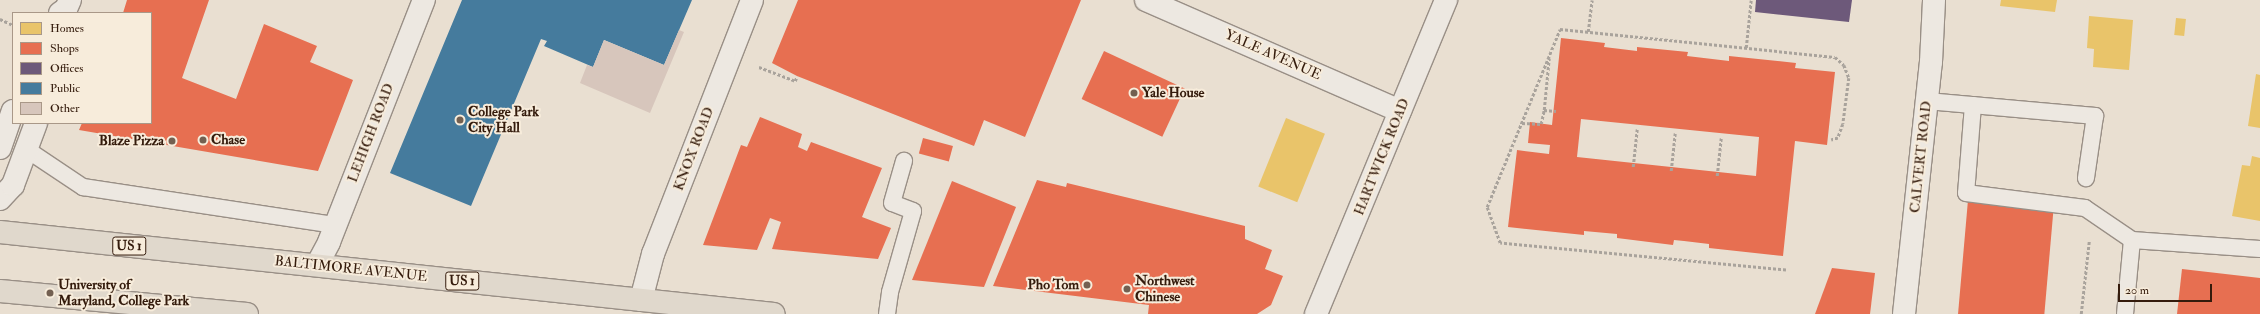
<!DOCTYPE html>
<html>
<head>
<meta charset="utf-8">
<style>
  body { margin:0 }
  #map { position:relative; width:2260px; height:314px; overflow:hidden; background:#e9dfd1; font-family:"IM FELL Double Pica",serif }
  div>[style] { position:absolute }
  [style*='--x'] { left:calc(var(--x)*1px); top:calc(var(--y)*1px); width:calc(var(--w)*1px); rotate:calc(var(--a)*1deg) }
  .homes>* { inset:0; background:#e9c46a; transform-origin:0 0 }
  .shops>* { inset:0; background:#e76f51; transform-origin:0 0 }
  .offices>* { inset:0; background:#6d597a }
  .public>* { inset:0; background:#457b9d }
  .building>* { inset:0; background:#d7c6bc }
  .path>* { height:2.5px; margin-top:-1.25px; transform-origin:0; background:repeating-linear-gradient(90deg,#a9a39c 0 3px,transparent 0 5px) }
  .roads { filter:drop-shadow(1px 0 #998f86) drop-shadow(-1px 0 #998f86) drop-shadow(0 1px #998f86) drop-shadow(0 -1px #998f86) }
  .service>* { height:16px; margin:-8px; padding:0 8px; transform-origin:8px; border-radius:8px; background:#ede8e1 }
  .minor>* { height:22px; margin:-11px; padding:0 11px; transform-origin:11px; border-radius:11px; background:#ede8e1 }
  .primary>* { height:22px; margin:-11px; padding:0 11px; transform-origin:11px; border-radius:11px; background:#e0d8cc }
  .dots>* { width:11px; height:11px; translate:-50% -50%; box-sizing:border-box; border:2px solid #f7ecdb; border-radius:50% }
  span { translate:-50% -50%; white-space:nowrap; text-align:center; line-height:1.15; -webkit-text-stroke:4px #f7ecdb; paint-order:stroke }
  .shield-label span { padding:1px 3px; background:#f7ecdb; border:1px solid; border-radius:3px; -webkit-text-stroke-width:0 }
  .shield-label { font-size:13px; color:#341b0c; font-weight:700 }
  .street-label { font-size:14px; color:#341b0c }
  .poi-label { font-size:14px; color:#341b0c; font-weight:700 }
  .left { translate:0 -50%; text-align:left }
  .right { translate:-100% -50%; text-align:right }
  .legend { position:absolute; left:12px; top:12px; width:140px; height:112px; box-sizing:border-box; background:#f7ecdb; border:1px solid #a99888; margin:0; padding:5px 7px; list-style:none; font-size:12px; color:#341b0c }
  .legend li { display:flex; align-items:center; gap:8px; height:20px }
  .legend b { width:20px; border:1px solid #a99888 }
  .scale { position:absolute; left:2118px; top:284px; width:94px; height:18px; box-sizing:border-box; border:2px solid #341b0c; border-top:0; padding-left:5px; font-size:12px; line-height:14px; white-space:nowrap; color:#341b0c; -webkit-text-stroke:3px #f7ecdb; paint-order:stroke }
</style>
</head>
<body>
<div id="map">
  <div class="homes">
    <div style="clip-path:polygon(2001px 0,2057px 0,2055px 12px,2000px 6px)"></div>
    <div style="clip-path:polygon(2089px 16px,2133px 20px,2129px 70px,2093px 67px,2094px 49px,2087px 48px)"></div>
    <div style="left:2176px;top:18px;width:10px;height:17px;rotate:6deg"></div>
    <div style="clip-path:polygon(2256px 74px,2260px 75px,2260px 128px,2248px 126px)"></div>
    <div style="left:1286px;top:118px;width:42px;height:74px;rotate:22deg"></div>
    <div style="clip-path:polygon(2252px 156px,2260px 158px,2260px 221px,2232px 216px,2242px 165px,2250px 166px)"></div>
  </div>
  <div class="shops">
    <div style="clip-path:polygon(127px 0,209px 0,182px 78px,236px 99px,264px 24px,317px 46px,310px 62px,353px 80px,318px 171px,79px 130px,82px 123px,151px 123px,151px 13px,123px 13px)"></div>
    <div style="clip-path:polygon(798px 0,1081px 0,1025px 137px,984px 120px,974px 146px,797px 76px,772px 63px)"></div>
    <div style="clip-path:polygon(evenodd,1561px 38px,1605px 43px,1604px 47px,1637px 51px,1637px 47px,1688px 52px,1687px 56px,1729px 61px,1729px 56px,1796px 63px,1795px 68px,1835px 72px,1827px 145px,1795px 141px,1783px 256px,1709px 248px,1709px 244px,1684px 241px,1674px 240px,1673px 245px,1617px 238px,1617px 234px,1584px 231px,1584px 235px,1508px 227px,1517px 150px,1549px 154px,1550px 145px,1528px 143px,1530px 122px,1552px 125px,1561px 38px,1581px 119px,1759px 137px,1756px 176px,1577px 157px,1581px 119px)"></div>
    <div style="left:1104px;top:51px;width:89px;height:53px;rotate:25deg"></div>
    <div style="clip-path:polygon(760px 117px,802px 134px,798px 147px,807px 151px,811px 142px,882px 168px,862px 217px,891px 228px,878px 259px,772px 249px,781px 222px,770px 218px,757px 250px,703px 245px,741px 145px,747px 147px)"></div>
    <div style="left:923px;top:138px;width:31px;height:16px;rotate:15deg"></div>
    <div style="clip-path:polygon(1037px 180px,1066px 187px,1067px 183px,1245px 226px,1245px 239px,1272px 250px,1265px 269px,1283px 276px,1271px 305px,1257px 314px,1148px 314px,1149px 305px,993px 286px)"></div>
    <div style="clip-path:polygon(952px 181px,1016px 207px,984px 287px,912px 280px)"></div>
    <div style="left:1968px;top:200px;width:86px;height:115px;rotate:5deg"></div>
    <div style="clip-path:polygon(1832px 268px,1875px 273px,1870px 314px,1815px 314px)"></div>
    <div style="clip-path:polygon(2182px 269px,2260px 278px,2260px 314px,2177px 314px)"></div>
  </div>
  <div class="offices">
    <div style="clip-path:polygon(1756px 0,1852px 0,1849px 22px,1755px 12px)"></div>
  </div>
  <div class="public">
    <div style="clip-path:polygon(462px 0,692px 0,664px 65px,604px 40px,593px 67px,544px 46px,547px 41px,541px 39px,471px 206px,390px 173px)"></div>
  </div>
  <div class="building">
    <div style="clip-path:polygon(679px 30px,684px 32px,650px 113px,580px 83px,587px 65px,593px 67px,604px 40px,664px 65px)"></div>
  </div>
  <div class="path">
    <div style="--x:0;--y:19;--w:14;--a:25"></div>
    <div style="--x:1588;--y:32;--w:32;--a:-83"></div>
    <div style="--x:1746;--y:48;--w:48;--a:-84.1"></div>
    <div style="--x:759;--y:67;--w:39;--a:21"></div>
    <div style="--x:795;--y:81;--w:5;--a:-68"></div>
    <div style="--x:1544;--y:110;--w:52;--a:-84.5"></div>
    <div style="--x:1522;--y:123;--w:19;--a:3"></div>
    <div style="--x:1541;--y:124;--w:14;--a:-78"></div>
    <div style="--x:1544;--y:110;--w:12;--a:5"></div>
    <div style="--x:1633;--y:167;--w:38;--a:-84"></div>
    <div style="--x:1671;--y:171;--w:38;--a:-84"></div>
    <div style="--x:1717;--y:176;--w:38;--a:-84"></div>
    <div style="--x:1786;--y:270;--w:287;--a:-174.6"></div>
    <div style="--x:1500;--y:243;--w:38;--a:-110"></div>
    <div style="--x:1487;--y:207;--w:192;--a:-67.7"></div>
    <div style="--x:1560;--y:29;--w:276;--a:5.8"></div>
    <div style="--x:1835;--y:57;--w:12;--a:42"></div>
    <div style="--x:1844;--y:65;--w:14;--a:69"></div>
    <div style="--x:1849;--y:78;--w:46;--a:97.4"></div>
    <div style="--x:1843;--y:124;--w:15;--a:110"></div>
    <div style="--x:1838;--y:138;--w:7;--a:164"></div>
    <div style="--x:2081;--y:314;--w:73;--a:-83.7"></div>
  </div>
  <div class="roads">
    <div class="service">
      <div style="--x:1927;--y:101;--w:169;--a:5.1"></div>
      <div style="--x:2095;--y:116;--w:63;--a:98.3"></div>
      <div style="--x:1973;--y:105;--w:88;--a:94.5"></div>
      <div style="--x:1966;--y:193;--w:120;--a:7.2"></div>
      <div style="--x:2085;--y:208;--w:57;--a:34.2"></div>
      <div style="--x:26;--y:149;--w:69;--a:33.7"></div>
      <div style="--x:83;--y:187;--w:255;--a:8.6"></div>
      <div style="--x:887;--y:314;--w:22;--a:-82"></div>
      <div style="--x:890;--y:292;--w:84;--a:-74.1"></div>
      <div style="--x:913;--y:211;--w:22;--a:-159"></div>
      <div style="--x:892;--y:203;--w:44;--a:-74.1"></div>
      <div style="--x:2125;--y:314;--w:74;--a:-84.6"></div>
      <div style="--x:2132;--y:240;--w:128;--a:4"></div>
    </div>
    <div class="minor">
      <div style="--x:1146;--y:0;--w:277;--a:23.6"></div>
      <div style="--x:60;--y:13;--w:7;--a:-34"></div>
      <div style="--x:66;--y:9;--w:10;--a:-66"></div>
      <div style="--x:0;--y:148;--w:39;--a:-71"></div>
      <div style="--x:0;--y:199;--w:19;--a:-47"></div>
      <div style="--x:13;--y:185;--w:66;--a:-69.6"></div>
      <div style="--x:317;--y:265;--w:26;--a:-62"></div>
      <div style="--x:329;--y:242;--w:260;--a:-68.6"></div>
      <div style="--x:641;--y:300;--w:48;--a:-75.4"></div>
      <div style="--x:653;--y:254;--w:273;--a:-68.7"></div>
      <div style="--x:1316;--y:314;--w:340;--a:-67.5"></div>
      <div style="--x:1904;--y:314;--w:253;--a:-83.9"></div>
      <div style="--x:1931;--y:62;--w:62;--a:-87.2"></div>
    </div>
    <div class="primary">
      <div style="--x:0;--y:232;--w:778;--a:6.05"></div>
      <div style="--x:0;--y:291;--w:248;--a:5.3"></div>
    </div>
  </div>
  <div class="dots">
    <div style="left:1134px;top:93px;background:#736051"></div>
    <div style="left:460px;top:120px;background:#736051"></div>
    <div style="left:203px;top:140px;background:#736051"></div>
    <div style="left:172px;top:141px;background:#736051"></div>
    <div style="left:1087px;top:285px;background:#736051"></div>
    <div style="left:1127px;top:289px;background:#736051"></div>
    <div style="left:50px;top:293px;background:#736051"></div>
  </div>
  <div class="shield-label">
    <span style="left:129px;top:246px">US 1</span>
    <span style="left:462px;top:281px">US 1</span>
  </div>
  <div class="street-label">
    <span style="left:1273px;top:55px;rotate:24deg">YALE AVENUE</span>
    <span style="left:371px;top:133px;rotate:-69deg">LEHIGH ROAD</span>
    <span style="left:694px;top:149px;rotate:-69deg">KNOX ROAD</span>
    <span style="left:1382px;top:157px;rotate:-68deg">HARTWICK ROAD</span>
    <span style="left:1921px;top:157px;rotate:-84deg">CALVERT ROAD</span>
    <span style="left:351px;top:269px;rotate:6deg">BALTIMORE AVENUE</span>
  </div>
  <div class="poi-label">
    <span class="left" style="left:1142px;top:93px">Yale House</span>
    <span class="left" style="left:468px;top:120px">College Park<br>City Hall</span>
    <span class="left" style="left:211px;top:140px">Chase</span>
    <span class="right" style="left:164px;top:141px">Blaze Pizza</span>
    <span class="left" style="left:1135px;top:289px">Northwest<br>Chinese</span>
    <span class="left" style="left:58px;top:293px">University of<br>Maryland, College Park</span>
    <span class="right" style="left:1079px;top:285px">Pho Tom</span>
  </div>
  <ul class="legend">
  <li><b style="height:11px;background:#e9c46a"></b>Homes</li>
  <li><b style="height:11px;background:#e76f51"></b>Shops</li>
  <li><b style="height:11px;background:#6d597a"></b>Offices</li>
  <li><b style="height:11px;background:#457b9d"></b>Public</li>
  <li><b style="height:11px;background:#d7c6bc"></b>Other</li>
  </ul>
  <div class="scale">20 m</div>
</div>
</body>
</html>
